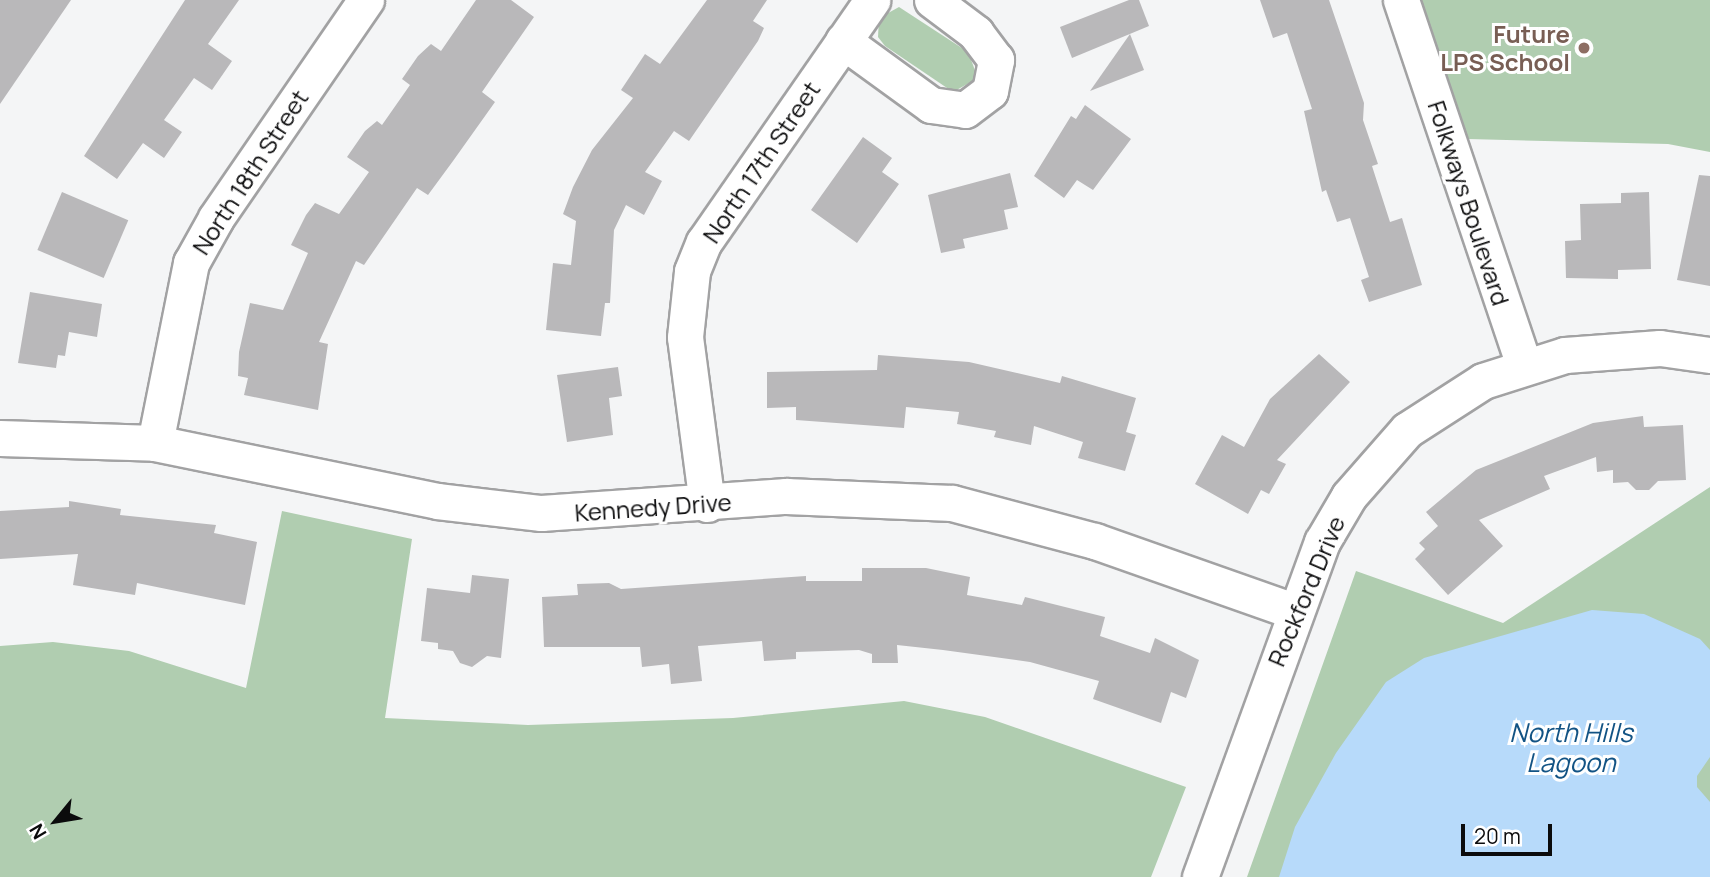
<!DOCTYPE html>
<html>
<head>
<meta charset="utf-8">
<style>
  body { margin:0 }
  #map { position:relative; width:1710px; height:877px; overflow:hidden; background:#f4f5f6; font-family:Manrope,sans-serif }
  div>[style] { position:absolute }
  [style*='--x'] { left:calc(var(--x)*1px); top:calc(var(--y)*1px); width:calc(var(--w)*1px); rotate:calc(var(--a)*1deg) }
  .green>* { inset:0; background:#b0cdb0 }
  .water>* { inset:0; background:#b7dafa }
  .building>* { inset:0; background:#b9b8ba; transform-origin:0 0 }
  .roads { filter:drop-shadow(2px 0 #a2a2a3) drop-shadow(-2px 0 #a2a2a3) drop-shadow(0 2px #a2a2a3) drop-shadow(0 -2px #a2a2a3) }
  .minor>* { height:35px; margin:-17.5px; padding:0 17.5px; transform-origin:17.5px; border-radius:17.5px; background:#fff }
  .dots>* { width:19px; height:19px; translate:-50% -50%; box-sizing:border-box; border:4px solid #fff; border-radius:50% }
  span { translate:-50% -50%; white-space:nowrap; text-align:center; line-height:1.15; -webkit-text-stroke:6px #fff; paint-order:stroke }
  .education-label { font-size:24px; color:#785e54; font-weight:700 }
  .right { translate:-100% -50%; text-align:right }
  .street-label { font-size:24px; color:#0b0b0c }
  .water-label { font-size:26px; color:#125384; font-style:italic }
  .north { position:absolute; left:21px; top:786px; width:70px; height:70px; -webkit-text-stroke:5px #fff; paint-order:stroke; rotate:240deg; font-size:19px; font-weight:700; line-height:28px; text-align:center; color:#0b0b0c }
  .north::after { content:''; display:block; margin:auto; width:24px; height:32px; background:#0b0b0c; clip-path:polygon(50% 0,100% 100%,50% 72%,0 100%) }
  .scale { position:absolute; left:1461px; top:824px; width:91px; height:32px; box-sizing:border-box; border:4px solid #0b0b0c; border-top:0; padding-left:9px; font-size:21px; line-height:24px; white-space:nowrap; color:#0b0b0c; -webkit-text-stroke:5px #fff; paint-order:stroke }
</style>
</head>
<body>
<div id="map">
  <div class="green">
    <div style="clip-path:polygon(1421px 0,1710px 0,1710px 152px,1668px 144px,1468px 139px)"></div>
    <div style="clip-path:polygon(899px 7px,968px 52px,978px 78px,953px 92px,885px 46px,878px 37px,879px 18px)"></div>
    <div style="clip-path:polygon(1710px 487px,1710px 877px,1247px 877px,1356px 571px,1503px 623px)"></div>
    <div style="clip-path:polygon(282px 511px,412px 539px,385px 718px,528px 725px,733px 718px,904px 701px,985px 717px,1186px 787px,1151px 877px,0 877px,0 646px,53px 642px,129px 651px,246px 688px)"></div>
  </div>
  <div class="water">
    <div style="clip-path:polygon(1592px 610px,1644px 614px,1700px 639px,1710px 650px,1710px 757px,1697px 776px,1697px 787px,1710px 802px,1710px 877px,1279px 877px,1295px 827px,1336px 753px,1386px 682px,1424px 658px)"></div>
  </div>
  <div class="building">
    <div style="clip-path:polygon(0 0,71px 0,0 104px)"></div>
    <div style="clip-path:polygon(185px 0,239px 0,208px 44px,232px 61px,212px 90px,194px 78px,164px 120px,182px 132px,164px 158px,143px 143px,117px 179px,84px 156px)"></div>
    <div style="clip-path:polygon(476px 0,511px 0,534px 17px,482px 92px,495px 102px,453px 161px,428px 195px,417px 188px,364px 265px,356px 261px,319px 342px,328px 344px,318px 410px,244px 395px,248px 378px,238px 376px,239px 352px,250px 303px,283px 310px,308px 253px,291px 245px,306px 215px,315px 203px,339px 214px,369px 172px,347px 157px,365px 131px,377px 121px,382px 125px,410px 85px,402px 79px,418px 56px,431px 44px,441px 51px)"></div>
    <div style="clip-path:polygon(707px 0,767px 0,753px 21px,764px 28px,758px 41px,689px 141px,674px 131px,645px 172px,662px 181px,644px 215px,626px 205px,614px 230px,610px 303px,605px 303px,601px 336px,546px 330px,553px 263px,571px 265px,576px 221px,563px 214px,573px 187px,592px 150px,633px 98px,621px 90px,645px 54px,660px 64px)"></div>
    <div style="clip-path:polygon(1129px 0,1139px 0,1149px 26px,1072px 58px,1060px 27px)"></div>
    <div style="clip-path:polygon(1260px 0,1329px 0,1364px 103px,1363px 120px,1378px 164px,1372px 166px,1390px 222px,1402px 218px,1422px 285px,1369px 302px,1361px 280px,1369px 277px,1350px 218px,1337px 222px,1326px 190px,1322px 192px,1304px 111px,1312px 109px,1287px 33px,1273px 38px)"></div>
    <div style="clip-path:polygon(1130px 34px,1144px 70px,1090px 91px)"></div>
    <div style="clip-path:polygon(1085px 105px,1131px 139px,1093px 190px,1077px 180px,1064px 198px,1034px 176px,1071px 116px,1076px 119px)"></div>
    <div style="clip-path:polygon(863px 137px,892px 158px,882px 172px,899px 184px,857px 243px,811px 210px)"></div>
    <div style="clip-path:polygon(1010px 173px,1018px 207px,1004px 210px,1008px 229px,963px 239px,965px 248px,941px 253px,928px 195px)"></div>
    <div style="clip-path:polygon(1699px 175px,1710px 176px,1710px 286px,1677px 280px)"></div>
    <div style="left:62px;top:192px;width:72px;height:63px;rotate:23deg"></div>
    <div style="clip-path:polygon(1649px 192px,1651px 269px,1618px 270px,1618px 279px,1566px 278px,1565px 241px,1581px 240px,1580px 204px,1621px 203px,1621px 193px)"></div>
    <div style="clip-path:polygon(30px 292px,102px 304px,97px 337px,69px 332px,65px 356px,58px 355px,56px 368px,18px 363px)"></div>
    <div style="clip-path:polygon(1319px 354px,1350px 382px,1277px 460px,1286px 464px,1269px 494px,1261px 490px,1248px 514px,1195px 484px,1222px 435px,1244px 447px,1270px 399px)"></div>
    <div style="clip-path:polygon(878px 355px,969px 362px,1060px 383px,1062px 376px,1136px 398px,1126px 432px,1136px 435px,1125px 471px,1078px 458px,1083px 442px,1034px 426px,1031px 445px,994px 437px,996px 431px,957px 424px,959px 412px,906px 407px,904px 428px,796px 420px,796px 407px,767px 408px,767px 372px,877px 370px)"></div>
    <div style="clip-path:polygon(618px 367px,622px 396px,609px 398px,613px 435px,567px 442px,557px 375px)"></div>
    <div style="clip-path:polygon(1643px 416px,1644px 427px,1683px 425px,1686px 480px,1658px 481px,1649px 490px,1636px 490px,1628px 482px,1613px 483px,1613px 470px,1597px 472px,1596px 457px,1544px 476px,1550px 489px,1479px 520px,1503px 546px,1448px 595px,1415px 559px,1425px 549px,1419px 543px,1438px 526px,1426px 512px,1476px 470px,1593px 423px)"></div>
    <div style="clip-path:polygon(69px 501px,121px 509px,120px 515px,216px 525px,214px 533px,257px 542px,245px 605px,137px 583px,135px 595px,73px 585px,78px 554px,0 559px,0 511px,69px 507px)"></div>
    <div style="clip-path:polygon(862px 568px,926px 568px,970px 577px,967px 595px,1022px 605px,1025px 597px,1105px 617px,1100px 636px,1150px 653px,1155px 638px,1199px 660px,1186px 698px,1171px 692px,1161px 723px,1093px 699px,1099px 681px,1030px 662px,943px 650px,897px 645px,898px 663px,872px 663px,872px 654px,859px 650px,796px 652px,796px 659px,764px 661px,762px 641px,698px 646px,702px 681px,671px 684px,669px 664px,642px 667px,640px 647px,544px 647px,542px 597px,578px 595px,577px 584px,609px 583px,621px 589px,806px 576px,806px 581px,862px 581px)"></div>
    <div style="clip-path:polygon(472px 575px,509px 579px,501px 658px,487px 656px,472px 667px,460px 663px,453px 651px,438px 649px,438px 643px,421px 641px,427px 588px,470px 593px)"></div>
  </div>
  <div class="roads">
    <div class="minor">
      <div style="--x:1401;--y:0;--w:385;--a:71.4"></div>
      <div style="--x:843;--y:41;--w:109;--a:36"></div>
      <div style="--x:931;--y:105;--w:34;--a:8"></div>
      <div style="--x:965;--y:110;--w:31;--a:-37"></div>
      <div style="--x:990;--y:91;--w:32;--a:-79"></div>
      <div style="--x:996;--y:60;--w:34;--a:-127"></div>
      <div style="--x:976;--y:33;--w:55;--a:-143.1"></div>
      <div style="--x:0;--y:438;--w:155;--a:1.8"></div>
      <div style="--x:155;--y:443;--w:288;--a:11.6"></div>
      <div style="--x:437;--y:501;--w:105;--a:6.6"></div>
      <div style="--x:541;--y:513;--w:246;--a:-4"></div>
      <div style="--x:786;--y:496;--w:166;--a:2.4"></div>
      <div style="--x:952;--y:503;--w:148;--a:14.9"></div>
      <div style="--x:1095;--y:541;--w:211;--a:19.4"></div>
      <div style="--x:155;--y:443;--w:184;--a:-78.7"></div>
      <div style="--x:191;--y:263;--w:51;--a:-60.9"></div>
      <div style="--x:216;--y:218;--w:265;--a:-55.5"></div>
      <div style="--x:707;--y:504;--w:168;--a:-97.5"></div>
      <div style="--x:685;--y:337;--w:66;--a:-83.9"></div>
      <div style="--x:692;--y:271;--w:31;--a:-68"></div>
      <div style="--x:704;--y:242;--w:295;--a:-55.2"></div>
      <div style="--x:1200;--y:877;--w:357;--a:-70"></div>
      <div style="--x:1322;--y:542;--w:53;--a:-59.6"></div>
      <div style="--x:1349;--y:496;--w:88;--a:-48.7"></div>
      <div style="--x:1407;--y:430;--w:90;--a:-32.8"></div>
      <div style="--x:1483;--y:381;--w:86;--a:-17.6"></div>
      <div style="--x:1565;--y:355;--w:95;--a:-4.2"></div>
      <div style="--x:1660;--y:348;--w:50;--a:8"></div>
    </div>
  </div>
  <div class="dots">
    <div style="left:1584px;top:48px;background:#8d6e63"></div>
  </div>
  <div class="education-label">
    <span class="right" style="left:1570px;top:48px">Future<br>LPS School</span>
  </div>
  <div class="street-label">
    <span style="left:761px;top:162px;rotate:-56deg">North 17th Street</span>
    <span style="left:250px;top:172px;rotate:-57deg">North 18th Street</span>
    <span style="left:1469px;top:203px;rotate:72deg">Folkways Boulevard</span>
    <span style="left:653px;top:507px;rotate:-4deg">Kennedy Drive</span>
    <span style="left:1306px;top:591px;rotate:-67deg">Rockford Drive</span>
  </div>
  <div class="water-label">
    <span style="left:1571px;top:748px">North Hills<br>Lagoon</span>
  </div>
  <div class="north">N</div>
  <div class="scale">20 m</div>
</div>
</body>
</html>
